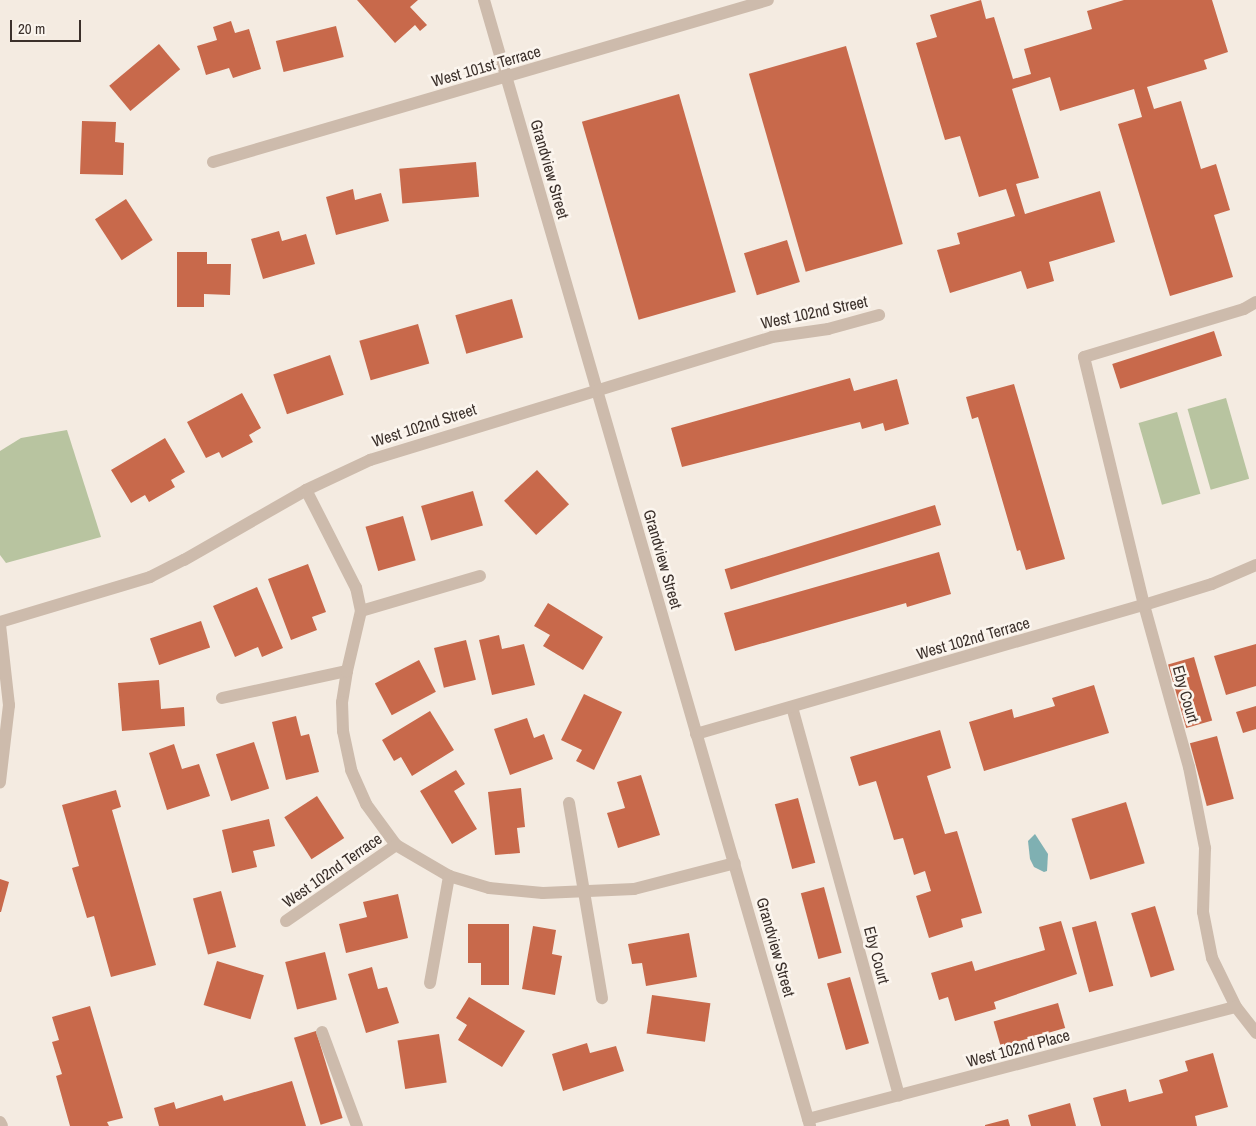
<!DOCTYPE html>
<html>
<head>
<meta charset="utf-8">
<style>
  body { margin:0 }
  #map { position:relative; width:1256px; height:1126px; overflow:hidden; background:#f4ebe1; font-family:"Archivo Narrow",sans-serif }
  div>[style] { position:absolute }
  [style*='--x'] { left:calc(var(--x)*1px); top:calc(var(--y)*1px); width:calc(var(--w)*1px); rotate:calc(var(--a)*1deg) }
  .green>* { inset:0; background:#b8c4a0; transform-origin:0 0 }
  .water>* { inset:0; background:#7fb0b2 }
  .building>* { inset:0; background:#c8694b; transform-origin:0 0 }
  .street>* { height:12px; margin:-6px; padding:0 6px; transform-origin:6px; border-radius:6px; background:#cdbbac }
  span { translate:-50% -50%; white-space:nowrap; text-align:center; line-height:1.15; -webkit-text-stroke:5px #fbf5ee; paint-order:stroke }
  .street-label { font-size:16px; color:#3b302b }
  .scale { position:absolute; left:10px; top:20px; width:71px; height:22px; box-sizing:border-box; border:2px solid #3b302b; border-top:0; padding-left:6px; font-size:15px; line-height:18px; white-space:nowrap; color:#3b302b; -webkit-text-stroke:4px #fbf5ee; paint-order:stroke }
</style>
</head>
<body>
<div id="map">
  <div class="green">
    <div style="left:1226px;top:398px;width:84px;height:40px;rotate:74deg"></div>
    <div style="left:1177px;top:412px;width:85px;height:40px;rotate:74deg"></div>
    <div style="clip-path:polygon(67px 430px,101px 537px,6px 563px,0 555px,0 451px,21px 438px)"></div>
  </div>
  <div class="water">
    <div style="clip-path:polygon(1035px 834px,1048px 854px,1047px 871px,1044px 872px,1034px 867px,1030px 859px,1028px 841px)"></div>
  </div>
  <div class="building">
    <div style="clip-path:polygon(357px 0,418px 0,410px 7px,427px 25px,420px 31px,415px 25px,395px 43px)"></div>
    <div style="clip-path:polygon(981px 0,986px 19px,994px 17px,1013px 79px,1031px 74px,1024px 49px,1092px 29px,1087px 11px,1124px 0,1212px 0,1228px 52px,1204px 60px,1207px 69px,1147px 87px,1154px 109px,1181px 101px,1201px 169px,1216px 164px,1230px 210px,1214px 215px,1233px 277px,1170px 296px,1118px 124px,1142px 117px,1134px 89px,1060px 111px,1050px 77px,1012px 89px,1039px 178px,1016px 184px,1025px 214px,1100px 191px,1115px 242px,1049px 262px,1054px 281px,1027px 289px,1021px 271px,950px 293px,937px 250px,960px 244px,957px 233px,1015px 216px,1006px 189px,979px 197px,960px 136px,945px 140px,916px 43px,937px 37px,930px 15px)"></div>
    <div style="clip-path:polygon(231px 21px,235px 33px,249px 29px,261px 69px,233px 78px,229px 68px,206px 75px,197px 46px,217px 40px,213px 27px)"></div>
    <div style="left:336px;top:26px;width:32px;height:62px;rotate:76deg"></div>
    <div style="left:159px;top:44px;width:33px;height:65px;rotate:50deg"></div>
    <div style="left:846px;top:46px;width:206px;height:101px;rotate:74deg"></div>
    <div style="left:679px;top:94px;width:206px;height:101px;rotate:74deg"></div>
    <div style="clip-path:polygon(82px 121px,116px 122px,115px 142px,124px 143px,123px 175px,80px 174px)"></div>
    <div style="left:476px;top:162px;width:35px;height:77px;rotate:85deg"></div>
    <div style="clip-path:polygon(353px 189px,355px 200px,381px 193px,389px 221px,336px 235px,326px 197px)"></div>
    <div style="left:126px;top:199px;width:49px;height:37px;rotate:57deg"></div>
    <div style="clip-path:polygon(279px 231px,282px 241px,306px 234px,315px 264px,263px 279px,251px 239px)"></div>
    <div style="left:787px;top:240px;width:44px;height:45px;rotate:73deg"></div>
    <div style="clip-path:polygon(177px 252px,207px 252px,207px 264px,231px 264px,230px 295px,204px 294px,204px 307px,177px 307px)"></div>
    <div style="left:512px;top:299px;width:40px;height:59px;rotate:74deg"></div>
    <div style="left:418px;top:324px;width:41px;height:61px;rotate:74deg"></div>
    <div style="left:1214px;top:331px;width:26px;height:107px;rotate:72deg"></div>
    <div style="left:330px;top:355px;width:42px;height:60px;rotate:71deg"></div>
    <div style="clip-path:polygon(850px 378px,854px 391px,897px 379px,909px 424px,885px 431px,883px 423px,862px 429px,860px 422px,682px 467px,671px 428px)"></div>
    <div style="clip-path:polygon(1014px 384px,1065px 559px,1026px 570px,1020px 550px,1017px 551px,978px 417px,972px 419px,966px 397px)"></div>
    <div style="clip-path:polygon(242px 393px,261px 428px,249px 435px,253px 442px,222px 458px,219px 452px,206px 458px,187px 422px)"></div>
    <div style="clip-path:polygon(165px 438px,185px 472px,171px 480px,175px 487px,149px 502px,145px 495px,131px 503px,111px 470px)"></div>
    <div style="left:537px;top:470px;width:47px;height:45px;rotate:47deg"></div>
    <div style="left:473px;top:491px;width:36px;height:54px;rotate:74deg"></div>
    <div style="left:935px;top:505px;width:21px;height:220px;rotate:73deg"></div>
    <div style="left:403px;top:516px;width:46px;height:39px;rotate:74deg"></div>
    <div style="clip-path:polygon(939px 552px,951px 594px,907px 607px,906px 603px,735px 651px,724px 613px)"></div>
    <div style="clip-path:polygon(308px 564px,326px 612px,312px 617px,317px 630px,291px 640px,268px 579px)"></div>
    <div style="clip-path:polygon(257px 587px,283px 648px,262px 657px,258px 647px,235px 657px,213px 606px)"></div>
    <div style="clip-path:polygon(548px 603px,603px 637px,583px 670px,543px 646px,550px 635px,534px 626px)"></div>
    <div style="left:201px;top:621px;width:28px;height:54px;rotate:71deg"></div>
    <div style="clip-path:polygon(499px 635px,502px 649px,524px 644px,535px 685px,492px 695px,479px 640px)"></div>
    <div style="left:466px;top:640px;width:41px;height:33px;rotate:76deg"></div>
    <div style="clip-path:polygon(1256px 644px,1256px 686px,1226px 695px,1214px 656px)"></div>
    <div style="left:1194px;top:657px;width:66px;height:27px;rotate:74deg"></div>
    <div style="left:419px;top:660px;width:36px;height:50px;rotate:62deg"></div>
    <div style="clip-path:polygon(159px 680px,161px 709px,184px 707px,185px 726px,122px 731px,118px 683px)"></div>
    <div style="clip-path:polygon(1094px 685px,1109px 733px,984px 771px,969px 722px,1012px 709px,1014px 718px,1055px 706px,1052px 698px)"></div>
    <div style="clip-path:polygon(584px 694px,622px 712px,594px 770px,576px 761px,582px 750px,561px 740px)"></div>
    <div style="clip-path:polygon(1256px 706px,1256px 729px,1243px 733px,1236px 712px)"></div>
    <div style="clip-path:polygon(430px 711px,454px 750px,412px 776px,401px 757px,394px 761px,382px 740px)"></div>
    <div style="clip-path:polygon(296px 716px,301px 736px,309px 734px,319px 772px,286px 780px,272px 722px)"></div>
    <div style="clip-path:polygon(527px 718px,534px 738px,544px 734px,553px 759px,510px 775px,494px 729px)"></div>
    <div style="clip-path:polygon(940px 730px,951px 768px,927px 776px,945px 834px,957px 831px,982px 913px,961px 919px,963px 927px,929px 938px,916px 896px,931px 891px,925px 871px,914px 875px,903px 838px,894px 840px,876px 781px,859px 786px,850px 757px)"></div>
    <div style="left:1217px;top:736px;width:65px;height:28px;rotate:75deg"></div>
    <div style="left:254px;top:742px;width:49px;height:40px;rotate:72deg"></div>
    <div style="clip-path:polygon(174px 744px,182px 769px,199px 764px,210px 796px,167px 810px,149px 753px)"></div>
    <div style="clip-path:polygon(456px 770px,465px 784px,454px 791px,477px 829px,452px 844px,420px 791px)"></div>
    <div style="clip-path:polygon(641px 775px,660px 835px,618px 848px,607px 813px,625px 808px,617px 782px)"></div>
    <div style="clip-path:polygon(521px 788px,525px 827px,517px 828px,520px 853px,495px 855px,488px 792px)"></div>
    <div style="clip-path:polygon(116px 790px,121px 807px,112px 810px,156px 965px,111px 977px,94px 916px,87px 918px,72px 868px,79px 866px,62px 805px)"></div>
    <div style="left:317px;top:796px;width:50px;height:39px;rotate:57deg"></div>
    <div style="left:798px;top:798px;width:67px;height:24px;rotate:75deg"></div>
    <div style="left:1126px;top:802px;width:64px;height:57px;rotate:73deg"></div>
    <div style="clip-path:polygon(269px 819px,275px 846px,253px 851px,257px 867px,232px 873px,222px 830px)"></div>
    <div style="clip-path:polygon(0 879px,9px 882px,1px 912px,0 912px)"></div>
    <div style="left:824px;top:887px;width:68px;height:24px;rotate:75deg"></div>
    <div style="left:221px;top:891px;width:58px;height:29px;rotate:75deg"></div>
    <div style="clip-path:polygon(398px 894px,408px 938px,346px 953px,339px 924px,367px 917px,363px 902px)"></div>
    <div style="left:1155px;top:906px;width:67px;height:25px;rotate:73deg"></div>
    <div style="clip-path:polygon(1061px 921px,1077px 974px,994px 1002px,996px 1009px,955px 1021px,948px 997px,939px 1000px,931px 973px,972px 961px,975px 971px,1045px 950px,1039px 927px)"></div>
    <div style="left:1096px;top:921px;width:67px;height:25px;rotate:75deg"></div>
    <div style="clip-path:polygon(468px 924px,509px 924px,509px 985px,481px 985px,481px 963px,468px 963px)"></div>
    <div style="clip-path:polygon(533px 926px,556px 930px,552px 954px,562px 956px,555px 995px,522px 989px)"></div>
    <div style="clip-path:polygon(689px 933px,697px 977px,646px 986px,642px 963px,632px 964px,628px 944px)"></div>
    <div style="left:325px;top:952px;width:49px;height:41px;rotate:76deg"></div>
    <div style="left:217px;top:961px;width:49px;height:46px;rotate:17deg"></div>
    <div style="clip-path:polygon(372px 967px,378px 989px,387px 987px,399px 1023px,366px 1033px,348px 974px)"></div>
    <div style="left:850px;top:977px;width:69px;height:24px;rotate:74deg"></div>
    <div style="left:652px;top:995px;width:59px;height:39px;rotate:8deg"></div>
    <div style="clip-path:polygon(469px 997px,525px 1031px,502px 1067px,458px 1040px,467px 1025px,456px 1018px)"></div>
    <div style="left:1058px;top:1003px;width:26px;height:67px;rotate:74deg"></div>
    <div style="clip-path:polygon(90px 1006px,123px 1118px,107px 1122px,109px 1126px,70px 1126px,56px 1076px,62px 1074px,52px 1042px,59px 1040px,52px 1017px)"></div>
    <div style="left:316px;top:1031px;width:91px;height:23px;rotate:73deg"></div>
    <div style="left:439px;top:1034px;width:49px;height:42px;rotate:81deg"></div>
    <div style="clip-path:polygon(587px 1043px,590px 1053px,616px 1046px,624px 1071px,563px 1091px,552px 1054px)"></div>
    <div style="clip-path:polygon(1213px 1053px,1228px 1107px,1195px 1116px,1197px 1126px,1101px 1126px,1093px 1098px,1126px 1089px,1129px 1102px,1163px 1093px,1159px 1080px,1188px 1071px,1185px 1061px)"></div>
    <div style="clip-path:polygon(292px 1081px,306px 1126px,159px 1126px,154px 1108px,174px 1102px,176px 1109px,222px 1095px,224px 1101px)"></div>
    <div style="clip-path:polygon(1070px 1103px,1076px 1126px,1031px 1126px,1028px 1115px)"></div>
    <div style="clip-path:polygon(1008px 1119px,1010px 1126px,985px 1126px,985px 1125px)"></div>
  </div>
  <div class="street">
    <div style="--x:484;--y:0;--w:1172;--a:73.85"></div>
    <div style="--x:213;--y:162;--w:578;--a:-16.27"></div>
    <div style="--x:1256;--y:302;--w:14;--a:150"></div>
    <div style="--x:1244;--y:309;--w:167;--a:163.3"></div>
    <div style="--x:1084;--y:357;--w:255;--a:76.4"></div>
    <div style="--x:1144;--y:605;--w:168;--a:74.5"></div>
    <div style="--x:1189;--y:767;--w:83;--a:78.8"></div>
    <div style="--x:1205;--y:848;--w:64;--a:91.8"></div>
    <div style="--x:1203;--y:912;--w:47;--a:78.9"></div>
    <div style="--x:1212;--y:958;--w:55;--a:63.9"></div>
    <div style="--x:1236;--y:1007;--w:33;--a:52"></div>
    <div style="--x:361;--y:611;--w:124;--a:-16.4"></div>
    <div style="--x:0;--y:622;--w:157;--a:-16.7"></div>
    <div style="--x:150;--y:577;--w:38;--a:-27"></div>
    <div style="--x:184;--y:560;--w:141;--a:-29.8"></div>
    <div style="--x:306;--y:490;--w:71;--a:-25.1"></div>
    <div style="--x:370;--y:460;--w:420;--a:-17"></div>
    <div style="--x:772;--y:337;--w:57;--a:-8.1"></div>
    <div style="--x:828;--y:329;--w:53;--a:-15.4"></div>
    <div style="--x:0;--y:625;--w:81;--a:83.6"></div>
    <div style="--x:9;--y:705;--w:78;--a:96.7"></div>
    <div style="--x:347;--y:671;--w:31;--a:99"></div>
    <div style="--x:342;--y:702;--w:29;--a:88"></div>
    <div style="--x:343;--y:731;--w:40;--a:78"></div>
    <div style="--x:351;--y:770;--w:37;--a:66"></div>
    <div style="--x:366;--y:804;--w:51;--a:53.8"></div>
    <div style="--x:396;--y:845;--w:61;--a:30.3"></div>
    <div style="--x:449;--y:876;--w:42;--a:16.7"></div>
    <div style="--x:489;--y:888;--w:54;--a:5.3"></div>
    <div style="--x:543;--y:893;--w:91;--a:-2.5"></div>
    <div style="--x:634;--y:889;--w:104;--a:-14.4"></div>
    <div style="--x:222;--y:698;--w:128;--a:-12.2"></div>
    <div style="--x:347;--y:671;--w:62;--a:-76.9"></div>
    <div style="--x:361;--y:611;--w:24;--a:-102"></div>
    <div style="--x:356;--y:588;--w:110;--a:-117"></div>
    <div style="--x:792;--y:707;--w:403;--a:74.6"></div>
    <div style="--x:696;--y:734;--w:466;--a:-16.1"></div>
    <div style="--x:1144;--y:605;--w:71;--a:-17.2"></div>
    <div style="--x:1212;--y:584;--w:48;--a:-23.4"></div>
    <div style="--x:569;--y:803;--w:198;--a:80.4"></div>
    <div style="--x:286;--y:921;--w:134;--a:-34.6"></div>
    <div style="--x:430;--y:983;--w:109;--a:-79.9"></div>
    <div style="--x:322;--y:1032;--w:100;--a:69.6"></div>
    <div style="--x:808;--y:1119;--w:442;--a:-14.7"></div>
    <div style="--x:0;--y:1122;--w:4;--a:63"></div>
  </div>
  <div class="street-label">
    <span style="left:486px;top:66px;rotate:-16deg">West 101st Terrace</span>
    <span style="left:550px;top:169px;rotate:74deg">Grandview Street</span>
    <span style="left:814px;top:312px;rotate:-12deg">West 102nd Street</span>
    <span style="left:424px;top:425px;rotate:-18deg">West 102nd Street</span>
    <span style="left:663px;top:559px;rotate:74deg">Grandview Street</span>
    <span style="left:973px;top:638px;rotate:-16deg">West 102nd Terrace</span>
    <span style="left:1186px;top:694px;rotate:74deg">Eby Court</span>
    <span style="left:332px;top:870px;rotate:-35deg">West 102nd Terrace</span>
    <span style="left:776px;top:947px;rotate:74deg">Grandview Street</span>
    <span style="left:877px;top:955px;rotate:75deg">Eby Court</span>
    <span style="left:1018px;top:1048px;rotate:-15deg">West 102nd Place</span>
  </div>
  <div class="scale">20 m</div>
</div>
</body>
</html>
